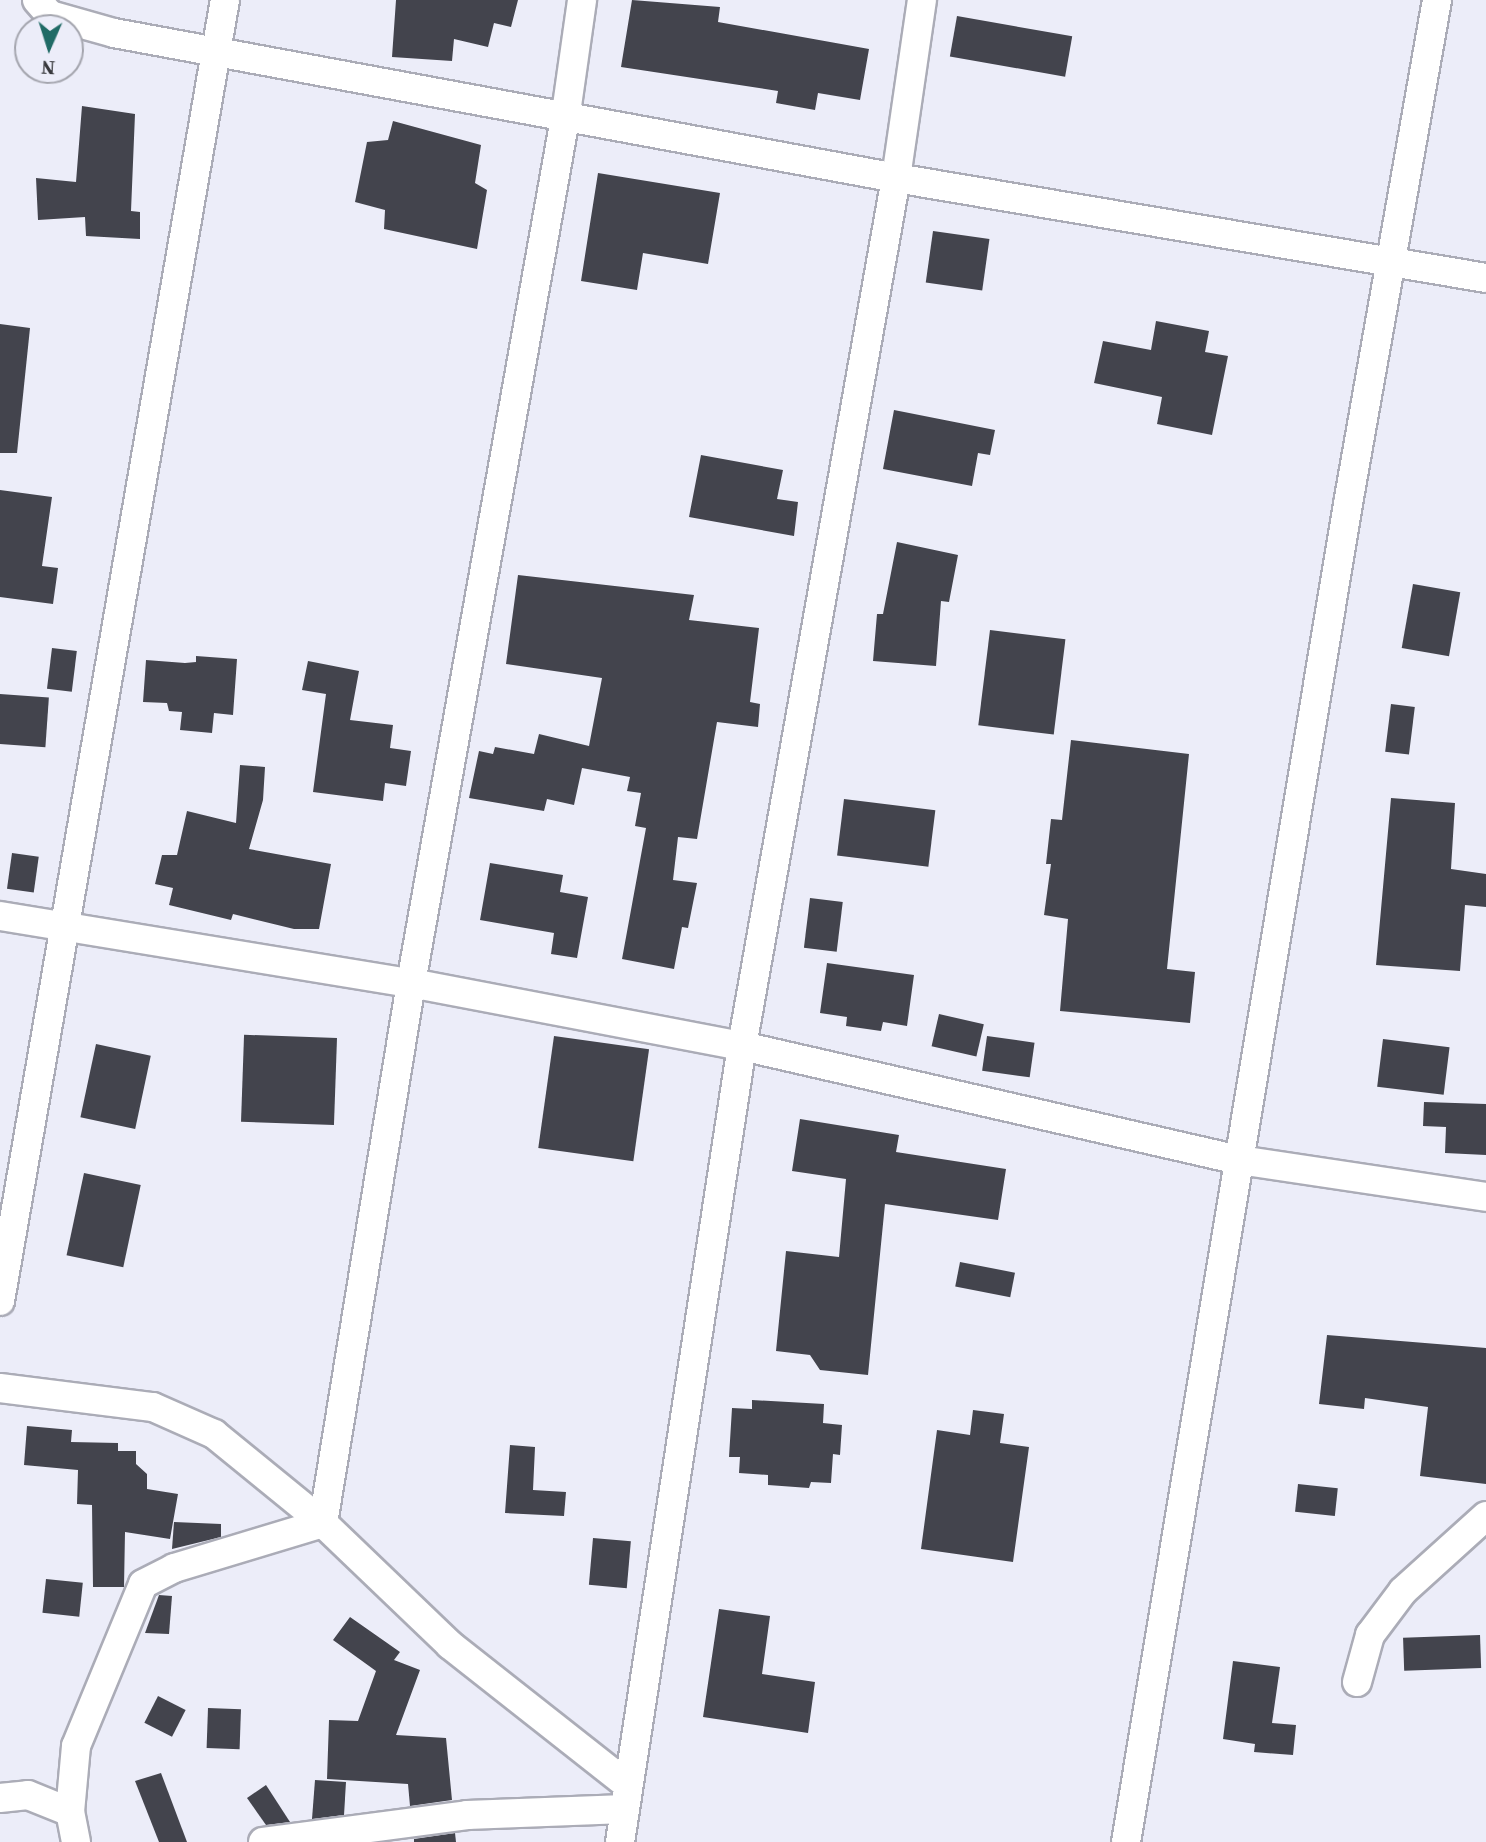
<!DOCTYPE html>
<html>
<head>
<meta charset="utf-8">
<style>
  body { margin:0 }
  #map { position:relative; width:1486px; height:1842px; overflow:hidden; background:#ecedf9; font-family:"Source Serif 4",serif }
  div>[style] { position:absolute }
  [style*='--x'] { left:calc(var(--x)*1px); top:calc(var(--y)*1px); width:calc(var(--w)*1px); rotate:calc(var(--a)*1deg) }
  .building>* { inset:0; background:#43444d; transform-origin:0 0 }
  .roads { filter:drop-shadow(2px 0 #abacb7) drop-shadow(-2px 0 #abacb7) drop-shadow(0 2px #abacb7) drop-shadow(0 -2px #abacb7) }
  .street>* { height:28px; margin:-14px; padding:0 14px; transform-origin:14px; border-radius:14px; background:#fff }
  span { translate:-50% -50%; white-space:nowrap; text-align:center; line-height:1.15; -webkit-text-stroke:7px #ecedf9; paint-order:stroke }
  .north { position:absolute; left:14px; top:14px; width:70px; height:70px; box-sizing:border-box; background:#ecedf9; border:2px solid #a4a5ae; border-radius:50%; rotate:183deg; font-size:19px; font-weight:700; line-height:28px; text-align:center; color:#38393d }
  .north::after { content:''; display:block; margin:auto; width:24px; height:32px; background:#206b66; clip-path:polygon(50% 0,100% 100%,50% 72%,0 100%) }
</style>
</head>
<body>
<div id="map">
  <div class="building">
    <div style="clip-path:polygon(396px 0,518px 0,511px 27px,494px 23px,488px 47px,454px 39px,452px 61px,392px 57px)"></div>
    <div style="clip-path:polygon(632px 0,720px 7px,718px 22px,869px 49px,860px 100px,818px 93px,815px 110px,776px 103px,778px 91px,621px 67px)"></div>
    <div style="left:957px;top:16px;width:117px;height:41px;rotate:10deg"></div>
    <div style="clip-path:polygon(82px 106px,135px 114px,131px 211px,140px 212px,140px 239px,86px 236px,85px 217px,38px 220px,36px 178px,76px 182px)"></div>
    <div style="clip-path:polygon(393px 121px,481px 145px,475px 183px,487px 190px,477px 249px,384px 229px,385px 210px,355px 202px,367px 142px,388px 140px)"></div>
    <div style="clip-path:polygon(598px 173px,720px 193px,708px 264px,643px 253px,637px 290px,581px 281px)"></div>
    <div style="left:933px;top:231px;width:57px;height:52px;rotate:8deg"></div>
    <div style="clip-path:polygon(1156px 321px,1209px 331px,1205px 352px,1228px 356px,1212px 435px,1157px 424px,1162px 397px,1094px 383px,1103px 341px,1151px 350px)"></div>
    <div style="clip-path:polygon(0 324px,30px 328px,17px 453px,0 453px)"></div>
    <div style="clip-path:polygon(894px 410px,995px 430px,990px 455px,978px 453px,972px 486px,883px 469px)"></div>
    <div style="clip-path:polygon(701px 455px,783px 470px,777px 499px,798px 502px,794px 536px,689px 517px)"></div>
    <div style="clip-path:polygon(0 490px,52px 497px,42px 566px,58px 568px,53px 604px,0 597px)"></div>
    <div style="clip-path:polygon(897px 542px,958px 555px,949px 602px,941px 601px,936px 666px,873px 661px,877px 614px,883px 614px)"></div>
    <div style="clip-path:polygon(518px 575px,694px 595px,689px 620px,759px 628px,750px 702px,760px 704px,758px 727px,717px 722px,697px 839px,678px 837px,673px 880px,697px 883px,688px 928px,682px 927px,674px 969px,622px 959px,646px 828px,635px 826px,641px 793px,627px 791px,630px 777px,582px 768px,574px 805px,547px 799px,544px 811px,469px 798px,479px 751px,493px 754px,495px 747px,534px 754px,539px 734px,589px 746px,602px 678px,506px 664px)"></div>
    <div style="left:1413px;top:584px;width:48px;height:65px;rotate:10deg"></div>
    <div style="left:990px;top:630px;width:76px;height:96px;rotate:7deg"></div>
    <div style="left:52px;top:648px;width:25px;height:41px;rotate:7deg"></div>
    <div style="clip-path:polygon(196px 656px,237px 659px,233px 715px,214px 713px,212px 733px,180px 730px,182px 712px,169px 711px,167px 703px,143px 702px,146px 660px,185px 663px,196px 662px)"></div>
    <div style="clip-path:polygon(308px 661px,359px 671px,350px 720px,393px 725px,390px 748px,411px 751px,406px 786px,385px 783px,383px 801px,313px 792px,326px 694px,302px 690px)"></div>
    <div style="left:0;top:694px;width:49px;height:50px;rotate:4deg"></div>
    <div style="left:1391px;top:704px;width:24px;height:48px;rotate:7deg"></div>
    <div style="clip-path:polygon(1071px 740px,1189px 754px,1167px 969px,1195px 972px,1190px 1023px,1060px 1011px,1068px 919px,1044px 915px,1051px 864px,1046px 864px,1051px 819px,1062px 820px)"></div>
    <div style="clip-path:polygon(240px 765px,265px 767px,263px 800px,249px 849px,331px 864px,319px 929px,294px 929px,233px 914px,231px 920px,169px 905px,173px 888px,155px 884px,162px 855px,177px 855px,187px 811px,236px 823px)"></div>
    <div style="clip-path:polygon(1391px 798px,1455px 803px,1451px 869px,1486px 874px,1486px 907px,1465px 905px,1460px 971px,1376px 965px)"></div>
    <div style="left:844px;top:799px;width:92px;height:57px;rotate:7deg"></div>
    <div style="left:12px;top:853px;width:27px;height:36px;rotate:8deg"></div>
    <div style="clip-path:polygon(490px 863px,563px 875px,560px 892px,588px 897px,577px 958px,551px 954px,554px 933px,480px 920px)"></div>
    <div style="left:810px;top:898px;width:33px;height:50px;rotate:7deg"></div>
    <div style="clip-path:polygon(827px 963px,914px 975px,907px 1026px,883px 1022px,881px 1031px,846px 1026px,847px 1017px,820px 1013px)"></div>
    <div style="left:939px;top:1014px;width:46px;height:33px;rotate:13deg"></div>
    <div style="left:554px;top:1036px;width:96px;height:113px;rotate:8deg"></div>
    <div style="left:987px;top:1036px;width:48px;height:35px;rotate:8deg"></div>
    <div style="left:337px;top:1038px;width:87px;height:93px;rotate:92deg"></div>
    <div style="left:1383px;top:1039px;width:67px;height:48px;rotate:7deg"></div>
    <div style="left:96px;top:1044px;width:56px;height:75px;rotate:12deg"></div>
    <div style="clip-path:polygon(1424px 1102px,1486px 1104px,1486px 1155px,1445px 1153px,1446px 1127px,1423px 1126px)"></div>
    <div style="clip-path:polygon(800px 1119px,899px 1135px,896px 1152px,1006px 1169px,998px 1220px,885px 1204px,868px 1375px,820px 1370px,810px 1355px,776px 1351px,786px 1251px,839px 1257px,846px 1179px,792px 1171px)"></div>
    <div style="left:84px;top:1173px;width:58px;height:84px;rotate:12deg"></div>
    <div style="left:960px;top:1262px;width:56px;height:25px;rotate:11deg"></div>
    <div style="clip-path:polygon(1327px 1335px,1486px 1348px,1486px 1484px,1420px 1476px,1428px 1407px,1365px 1398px,1364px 1409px,1319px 1404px)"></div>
    <div style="clip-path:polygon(752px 1400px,824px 1404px,823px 1423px,842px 1425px,840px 1455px,833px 1454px,831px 1483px,811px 1482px,809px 1488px,768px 1485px,768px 1475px,739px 1473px,740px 1457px,729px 1457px,732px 1408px,752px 1409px)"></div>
    <div style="clip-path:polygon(973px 1410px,1004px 1414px,1000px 1443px,1029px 1447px,1013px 1562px,921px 1549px,937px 1430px,970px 1435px)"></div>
    <div style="clip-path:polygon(27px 1426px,72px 1430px,71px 1442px,118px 1443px,118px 1451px,136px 1451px,136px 1464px,147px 1474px,147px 1489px,178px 1494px,170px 1539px,125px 1532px,124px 1587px,93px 1587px,92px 1505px,77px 1504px,78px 1470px,24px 1465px)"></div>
    <div style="clip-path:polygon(510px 1445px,535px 1447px,533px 1490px,566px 1492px,564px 1516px,505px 1513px)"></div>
    <div style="left:1298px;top:1484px;width:40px;height:28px;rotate:6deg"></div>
    <div style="clip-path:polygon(174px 1522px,221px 1524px,221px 1537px,172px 1549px)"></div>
    <div style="left:593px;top:1538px;width:38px;height:47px;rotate:5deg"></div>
    <div style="left:46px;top:1579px;width:37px;height:34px;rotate:6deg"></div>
    <div style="clip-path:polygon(159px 1595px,172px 1596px,169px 1634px,145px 1633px)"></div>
    <div style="clip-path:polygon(719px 1609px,770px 1616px,762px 1674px,815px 1682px,808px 1733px,703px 1717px)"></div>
    <div style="clip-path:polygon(350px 1617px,400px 1652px,394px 1660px,420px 1670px,396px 1735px,446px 1738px,452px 1800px,410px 1806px,408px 1784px,327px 1779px,329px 1720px,358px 1721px,376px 1671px,333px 1640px)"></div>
    <div style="left:1480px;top:1635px;width:33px;height:77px;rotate:88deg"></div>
    <div style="clip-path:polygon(1233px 1661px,1280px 1667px,1272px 1723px,1296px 1725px,1293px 1755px,1254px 1752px,1255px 1744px,1223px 1739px)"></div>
    <div style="left:158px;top:1696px;width:31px;height:30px;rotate:27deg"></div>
    <div style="left:208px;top:1708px;width:33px;height:40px;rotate:2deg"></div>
    <div style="clip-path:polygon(161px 1773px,187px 1842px,159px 1842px,135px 1781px)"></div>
    <div style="clip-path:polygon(315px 1780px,346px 1782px,344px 1815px,312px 1819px)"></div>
    <div style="clip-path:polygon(266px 1785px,290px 1822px,266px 1825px,247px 1798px)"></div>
    <div style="clip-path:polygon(455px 1833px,456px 1842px,414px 1842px,414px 1839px)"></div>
  </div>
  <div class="roads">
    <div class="street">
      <div style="--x:37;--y:0;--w:20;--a:49"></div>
      <div style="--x:50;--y:15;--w:66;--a:15.7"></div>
      <div style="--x:114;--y:33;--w:795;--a:10.5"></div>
      <div style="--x:896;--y:178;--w:598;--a:9.62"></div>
      <div style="--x:0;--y:916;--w:416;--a:9.3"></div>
      <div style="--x:411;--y:983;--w:337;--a:10.8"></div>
      <div style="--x:742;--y:1046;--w:510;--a:12.92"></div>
      <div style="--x:1239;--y:1160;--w:250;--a:8.5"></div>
      <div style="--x:0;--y:1301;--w:1320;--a:-80.19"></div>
      <div style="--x:0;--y:1388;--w:154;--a:7.1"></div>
      <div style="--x:153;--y:1407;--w:67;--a:23.9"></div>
      <div style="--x:214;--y:1434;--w:141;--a:39.2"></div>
      <div style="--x:323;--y:1523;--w:176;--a:43.8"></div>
      <div style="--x:450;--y:1645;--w:226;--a:38.2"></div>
      <div style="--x:1357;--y:1682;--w:49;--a:-74.5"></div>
      <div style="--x:1370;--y:1635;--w:55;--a:-53.1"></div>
      <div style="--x:1403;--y:1591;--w:112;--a:-42.1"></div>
      <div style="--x:0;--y:1798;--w:28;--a:-6"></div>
      <div style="--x:28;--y:1795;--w:45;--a:22"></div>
      <div style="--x:76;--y:1842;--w:31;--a:-101"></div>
      <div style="--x:70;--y:1812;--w:66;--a:-84.8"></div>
      <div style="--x:76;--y:1746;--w:175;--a:-67.5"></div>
      <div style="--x:143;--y:1584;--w:35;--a:-27"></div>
      <div style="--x:174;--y:1568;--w:156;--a:-16.8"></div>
      <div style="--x:323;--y:1523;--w:547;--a:-80.74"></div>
      <div style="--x:411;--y:983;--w:884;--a:-79.9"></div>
      <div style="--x:566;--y:113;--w:114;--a:-81.9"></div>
      <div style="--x:263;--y:1842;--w:206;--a:-7.5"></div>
      <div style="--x:467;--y:1815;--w:158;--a:-2.2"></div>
      <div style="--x:620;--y:1842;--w:805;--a:-81.29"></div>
      <div style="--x:742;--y:1046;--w:882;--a:-79.94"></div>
      <div style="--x:896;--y:178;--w:180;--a:-81.7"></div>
      <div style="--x:1126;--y:1842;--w:1362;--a:-80.58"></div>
      <div style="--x:1349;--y:498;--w:506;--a:-79.98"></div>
    </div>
  </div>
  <div class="north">N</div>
</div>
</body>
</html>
